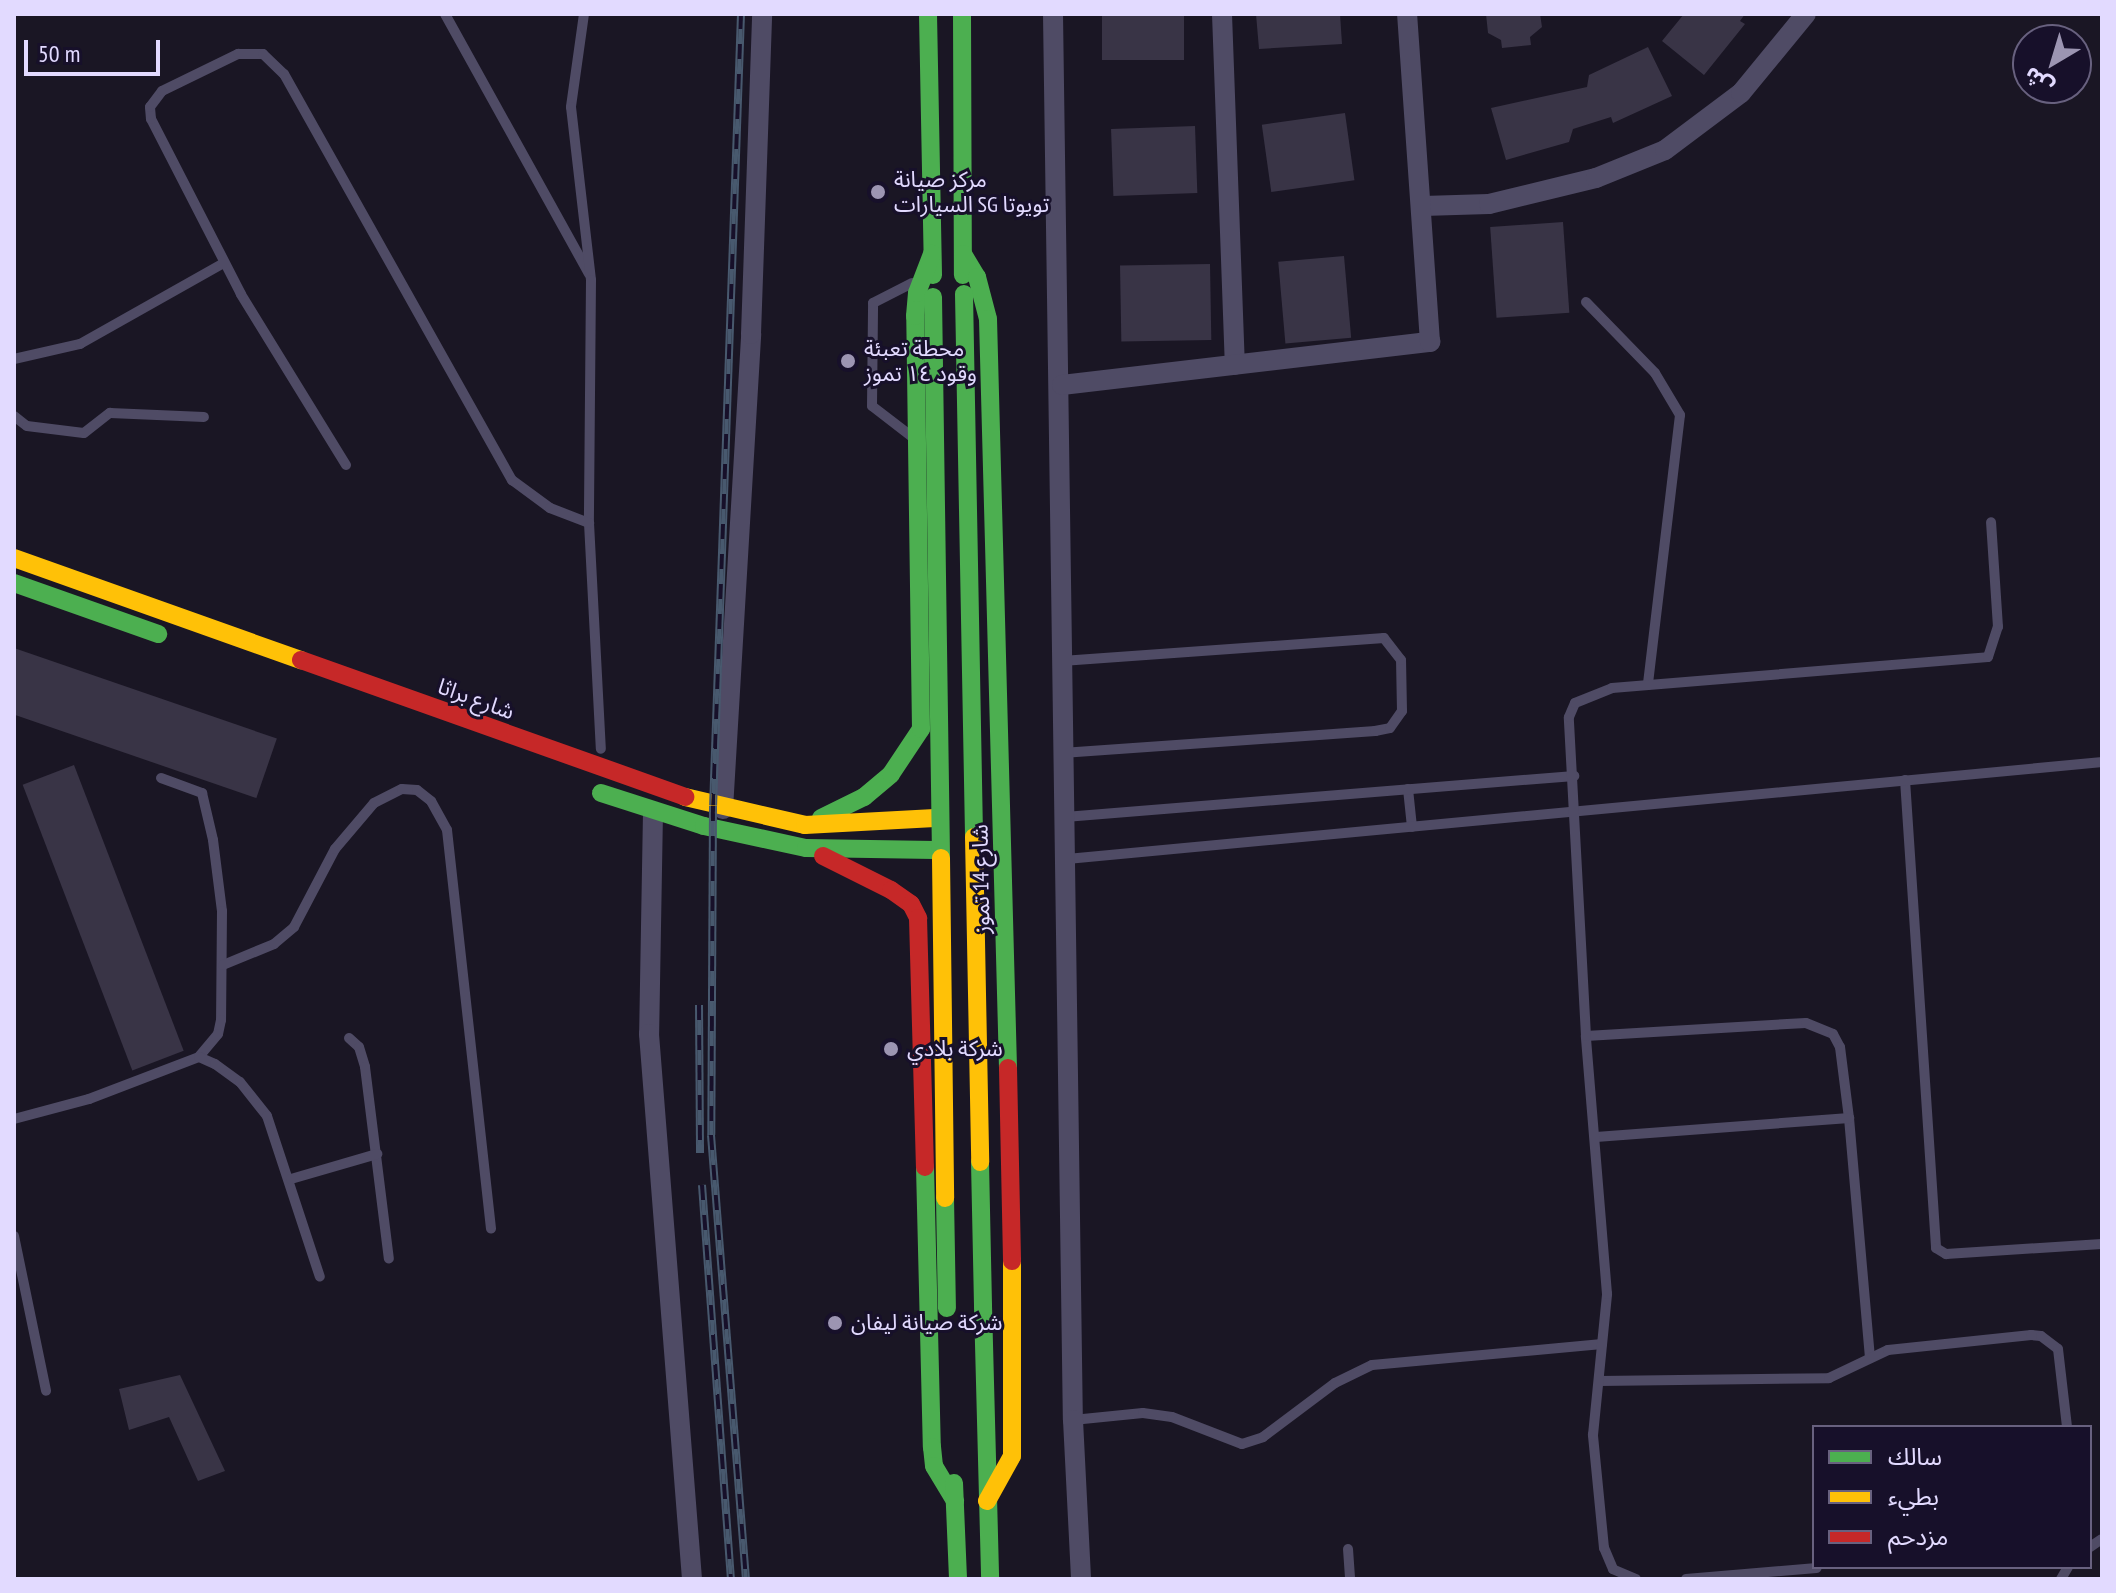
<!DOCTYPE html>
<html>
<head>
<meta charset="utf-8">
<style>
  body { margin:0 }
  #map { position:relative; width:2116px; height:1593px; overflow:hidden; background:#1a1624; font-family:"PT Sans Narrow","Noto Sans Arabic",sans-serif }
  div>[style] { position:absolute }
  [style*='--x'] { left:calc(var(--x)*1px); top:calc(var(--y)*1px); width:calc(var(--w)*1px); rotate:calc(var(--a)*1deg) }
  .building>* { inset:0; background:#393446; transform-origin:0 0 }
  .lane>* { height:10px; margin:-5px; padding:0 5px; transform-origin:5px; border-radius:5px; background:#4f4b65 }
  .street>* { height:20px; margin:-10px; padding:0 10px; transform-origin:10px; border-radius:10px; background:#4f4b65 }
  .fast>* { height:18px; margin:-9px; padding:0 9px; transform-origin:9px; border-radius:9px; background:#4caf50 }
  .slow>* { height:18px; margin:-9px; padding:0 9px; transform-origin:9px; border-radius:9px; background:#ffc107 }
  .jam>* { height:18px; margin:-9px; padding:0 9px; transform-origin:9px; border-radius:9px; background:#c62828 }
  .rail>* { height:8px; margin-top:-4px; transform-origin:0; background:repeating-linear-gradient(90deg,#17102a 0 15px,#48596e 0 30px); box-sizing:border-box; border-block:2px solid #48596e }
  .fast-bridge>* { height:18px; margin:-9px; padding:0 9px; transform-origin:9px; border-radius:9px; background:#4caf50 }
  .slow-bridge>* { height:18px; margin:-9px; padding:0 9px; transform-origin:9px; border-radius:9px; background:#ffc107 }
  .dots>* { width:22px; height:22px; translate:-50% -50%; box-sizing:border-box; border:4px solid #17102a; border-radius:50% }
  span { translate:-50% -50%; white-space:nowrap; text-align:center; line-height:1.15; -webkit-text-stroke:6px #17102a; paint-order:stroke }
  .poi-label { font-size:22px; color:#e2daff }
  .left { translate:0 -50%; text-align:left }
  .street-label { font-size:22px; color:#e2daff }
  .frame { position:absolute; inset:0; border:16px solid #e2daff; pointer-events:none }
  .legend { position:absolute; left:1812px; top:1425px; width:280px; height:144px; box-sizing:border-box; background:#17102a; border:2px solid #68617f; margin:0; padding:10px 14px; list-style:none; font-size:24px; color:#e2daff }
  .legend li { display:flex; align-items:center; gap:16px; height:40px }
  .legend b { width:40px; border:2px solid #68617f }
  .north { position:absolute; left:2012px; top:24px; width:80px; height:80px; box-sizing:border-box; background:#17102a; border:2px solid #68617f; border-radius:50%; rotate:218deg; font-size:22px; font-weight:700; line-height:32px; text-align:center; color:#e2daff }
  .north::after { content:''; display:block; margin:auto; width:28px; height:36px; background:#9c95b2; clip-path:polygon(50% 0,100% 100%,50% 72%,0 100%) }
  .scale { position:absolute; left:24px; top:40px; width:136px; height:36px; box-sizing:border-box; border:4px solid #e2daff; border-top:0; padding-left:10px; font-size:24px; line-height:28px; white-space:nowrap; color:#e2daff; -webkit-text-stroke:6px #17102a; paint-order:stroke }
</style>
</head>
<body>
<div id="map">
  <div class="building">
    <div style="left:1102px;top:14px;width:82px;height:46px"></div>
    <div style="clip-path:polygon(1256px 14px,1340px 14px,1342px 44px,1259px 49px)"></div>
    <div style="clip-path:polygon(1486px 14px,1540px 14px,1542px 27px,1530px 37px,1531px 45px,1502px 48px,1501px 40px,1488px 33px)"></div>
    <div style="clip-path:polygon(1684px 14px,1745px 14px,1740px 21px,1745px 24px,1704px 75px,1662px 41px)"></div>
    <div style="clip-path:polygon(1648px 47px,1672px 96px,1613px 123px,1611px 117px,1573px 129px,1569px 142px,1506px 160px,1491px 108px,1587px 87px,1589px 75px)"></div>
    <div style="left:1345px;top:113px;width:68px;height:84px;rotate:82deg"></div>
    <div style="left:1195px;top:126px;width:67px;height:84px;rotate:88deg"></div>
    <div style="left:1563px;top:222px;width:91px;height:73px;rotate:86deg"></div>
    <div style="left:1344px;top:256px;width:82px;height:66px;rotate:85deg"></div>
    <div style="left:1210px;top:264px;width:76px;height:90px;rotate:89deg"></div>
    <div style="left:14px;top:648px;width:278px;height:63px;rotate:19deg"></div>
    <div style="left:74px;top:765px;width:306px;height:55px;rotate:69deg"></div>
    <div style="clip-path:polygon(180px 1375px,225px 1471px,198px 1481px,169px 1417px,129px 1430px,119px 1389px)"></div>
  </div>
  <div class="lane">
    <div style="--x:445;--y:14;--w:297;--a:61"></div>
    <div style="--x:584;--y:14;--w:94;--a:98"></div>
    <div style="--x:571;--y:107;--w:174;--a:83.4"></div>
    <div style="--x:591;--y:280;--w:243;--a:90.5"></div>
    <div style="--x:589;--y:523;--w:226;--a:87"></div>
    <div style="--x:1586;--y:302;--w:99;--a:45.8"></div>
    <div style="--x:1655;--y:373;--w:49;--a:59.2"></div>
    <div style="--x:1680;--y:415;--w:272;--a:96.8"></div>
    <div style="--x:14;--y:359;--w:68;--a:-12.8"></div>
    <div style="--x:80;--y:344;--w:165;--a:-29.4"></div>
    <div style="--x:14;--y:416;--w:16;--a:38"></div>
    <div style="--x:27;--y:426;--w:57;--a:7"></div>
    <div style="--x:84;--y:433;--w:33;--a:-38"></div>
    <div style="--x:110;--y:413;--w:94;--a:2.4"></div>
    <div style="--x:911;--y:436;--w:49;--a:-142.4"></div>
    <div style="--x:872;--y:406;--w:103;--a:-89.4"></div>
    <div style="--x:873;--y:303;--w:44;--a:-27.1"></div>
    <div style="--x:346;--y:465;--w:201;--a:-121.6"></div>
    <div style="--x:241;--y:294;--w:197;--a:-117.2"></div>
    <div style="--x:151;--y:119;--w:12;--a:-95"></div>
    <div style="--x:150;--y:107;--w:20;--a:-53"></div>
    <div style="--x:162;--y:91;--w:85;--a:-26"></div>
    <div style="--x:238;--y:54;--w:25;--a:0"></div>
    <div style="--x:263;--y:54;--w:29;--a:44"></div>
    <div style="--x:284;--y:74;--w:466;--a:60.7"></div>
    <div style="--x:512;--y:480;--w:47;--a:36.4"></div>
    <div style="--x:550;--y:508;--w:42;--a:21"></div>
    <div style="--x:1062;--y:753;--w:314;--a:-4"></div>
    <div style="--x:1375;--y:731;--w:15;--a:-11"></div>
    <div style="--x:1390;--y:728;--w:21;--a:-55"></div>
    <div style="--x:1402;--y:711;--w:51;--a:-91.1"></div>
    <div style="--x:1401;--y:660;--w:28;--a:-128"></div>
    <div style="--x:1384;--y:638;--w:323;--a:175.9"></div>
    <div style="--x:161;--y:778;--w:44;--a:20.1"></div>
    <div style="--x:202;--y:793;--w:48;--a:76.8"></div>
    <div style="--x:213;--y:840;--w:72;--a:82.8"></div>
    <div style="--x:222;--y:911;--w:109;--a:90.5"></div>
    <div style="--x:221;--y:1020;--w:14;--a:102"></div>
    <div style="--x:218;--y:1034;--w:30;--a:130"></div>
    <div style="--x:1905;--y:780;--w:469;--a:86.2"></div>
    <div style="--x:1936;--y:1248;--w:12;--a:31"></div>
    <div style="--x:1946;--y:1254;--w:156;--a:-3.7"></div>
    <div style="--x:1408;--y:789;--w:38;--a:84"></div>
    <div style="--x:1065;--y:817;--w:511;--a:-4.61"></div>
    <div style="--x:1067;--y:859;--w:1040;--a:-5.35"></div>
    <div style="--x:223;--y:965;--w:55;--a:-22.4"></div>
    <div style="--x:274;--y:944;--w:26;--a:-40"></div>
    <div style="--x:294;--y:927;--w:88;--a:-62.3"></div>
    <div style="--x:335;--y:849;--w:60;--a:-49.7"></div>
    <div style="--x:374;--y:803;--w:31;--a:-27"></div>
    <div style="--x:402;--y:789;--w:15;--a:4"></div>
    <div style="--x:417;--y:790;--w:18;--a:38"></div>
    <div style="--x:431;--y:801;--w:33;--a:61"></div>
    <div style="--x:447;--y:830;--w:401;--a:83.7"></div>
    <div style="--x:1586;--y:1036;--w:220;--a:-3.4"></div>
    <div style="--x:1806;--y:1023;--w:29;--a:22"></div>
    <div style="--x:1833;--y:1034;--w:15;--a:62"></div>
    <div style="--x:1840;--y:1047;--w:72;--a:82.8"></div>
    <div style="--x:1849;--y:1118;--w:241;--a:85"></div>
    <div style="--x:349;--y:1038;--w:13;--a:42"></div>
    <div style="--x:359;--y:1047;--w:21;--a:73"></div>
    <div style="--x:365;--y:1067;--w:193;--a:82.9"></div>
    <div style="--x:14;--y:1119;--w:78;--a:-14.9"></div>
    <div style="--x:89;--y:1099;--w:118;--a:-20.9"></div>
    <div style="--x:199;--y:1057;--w:17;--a:24"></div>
    <div style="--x:215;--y:1064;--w:31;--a:36"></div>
    <div style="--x:240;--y:1082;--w:43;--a:51.5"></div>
    <div style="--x:267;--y:1116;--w:169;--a:71.8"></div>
    <div style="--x:1596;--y:1137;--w:254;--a:-4.3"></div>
    <div style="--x:291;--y:1179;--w:90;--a:-16.2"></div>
    <div style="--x:14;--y:1236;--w:158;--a:78.3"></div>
    <div style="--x:1599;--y:1381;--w:230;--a:-0.7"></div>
    <div style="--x:1829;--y:1378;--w:65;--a:-25.4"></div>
    <div style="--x:1888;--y:1350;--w:144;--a:-6"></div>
    <div style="--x:2031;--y:1335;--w:10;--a:6"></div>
    <div style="--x:2041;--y:1336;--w:21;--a:37"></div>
    <div style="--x:2058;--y:1349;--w:79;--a:83.4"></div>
    <div style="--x:1073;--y:1420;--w:70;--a:-5.7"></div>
    <div style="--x:1143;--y:1413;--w:29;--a:8"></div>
    <div style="--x:1172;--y:1417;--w:75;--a:21.1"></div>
    <div style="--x:1242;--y:1444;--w:22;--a:-18"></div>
    <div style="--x:1263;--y:1437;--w:90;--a:-36.9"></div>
    <div style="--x:1335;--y:1383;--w:41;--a:-25.9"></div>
    <div style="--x:1372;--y:1365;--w:231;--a:-5.2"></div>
    <div style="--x:2090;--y:1547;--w:14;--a:-34"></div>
    <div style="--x:1348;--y:1549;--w:30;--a:86"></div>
    <div style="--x:1636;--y:1579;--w:25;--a:-157"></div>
    <div style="--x:1613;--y:1569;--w:23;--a:-113"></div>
    <div style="--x:1604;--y:1548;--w:114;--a:-95.6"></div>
    <div style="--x:1593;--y:1435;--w:142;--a:-84.3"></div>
    <div style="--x:1607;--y:1294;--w:259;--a:-94.7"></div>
    <div style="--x:1586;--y:1036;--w:319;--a:-93.1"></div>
    <div style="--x:1569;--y:717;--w:15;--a:-67"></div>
    <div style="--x:1575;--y:703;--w:40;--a:-22"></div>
    <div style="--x:1612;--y:688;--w:377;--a:-4.7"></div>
    <div style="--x:1988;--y:657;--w:32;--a:-72"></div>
    <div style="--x:1998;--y:627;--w:105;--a:-93.8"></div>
    <div style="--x:1686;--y:1579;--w:131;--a:-4.8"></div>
    <div style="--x:2061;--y:1579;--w:14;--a:-60"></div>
  </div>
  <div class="street">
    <div style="--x:1053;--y:14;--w:1406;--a:89.19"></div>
    <div style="--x:1073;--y:1420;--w:159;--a:87.1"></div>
    <div style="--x:1222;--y:14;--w:351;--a:87.9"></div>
    <div style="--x:1423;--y:206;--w:66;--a:-1.7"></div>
    <div style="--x:1489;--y:204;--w:110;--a:-13.7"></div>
    <div style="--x:1596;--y:178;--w:74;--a:-22.1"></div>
    <div style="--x:1665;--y:150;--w:95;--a:-36.9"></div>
    <div style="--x:1741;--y:93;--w:102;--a:-50.6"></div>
    <div style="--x:1062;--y:385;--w:371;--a:-6.7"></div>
    <div style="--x:1430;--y:342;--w:329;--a:-94"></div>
    <div style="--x:723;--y:809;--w:476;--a:-86.6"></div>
    <div style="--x:751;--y:334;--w:320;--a:-88"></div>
    <div style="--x:653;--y:812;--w:222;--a:91"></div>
    <div style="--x:649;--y:1034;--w:547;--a:85.49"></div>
  </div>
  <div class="fast">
    <div style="--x:928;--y:14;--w:261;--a:88.9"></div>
    <div style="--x:962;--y:14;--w:261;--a:89.8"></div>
    <div style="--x:963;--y:254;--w:27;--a:59"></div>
    <div style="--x:977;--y:277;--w:43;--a:75.3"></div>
    <div style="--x:988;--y:319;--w:749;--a:88.47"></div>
    <div style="--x:14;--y:583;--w:153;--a:19.5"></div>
    <div style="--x:601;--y:793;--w:108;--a:17.8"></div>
    <div style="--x:704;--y:826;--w:104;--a:12.2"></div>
    <div style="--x:806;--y:848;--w:129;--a:0.9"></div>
    <div style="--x:821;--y:818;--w:48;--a:-26"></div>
    <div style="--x:864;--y:797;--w:35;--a:-40"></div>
    <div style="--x:891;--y:774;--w:54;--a:-56.3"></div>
    <div style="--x:921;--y:729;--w:413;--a:-90.8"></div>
    <div style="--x:915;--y:316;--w:23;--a:-85"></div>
    <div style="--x:917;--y:293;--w:42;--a:-69"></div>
    <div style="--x:925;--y:1167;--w:280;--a:88.6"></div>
    <div style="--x:932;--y:1447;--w:19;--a:84"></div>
    <div style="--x:934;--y:1466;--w:41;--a:59"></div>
    <div style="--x:983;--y:1306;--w:273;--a:88.5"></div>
    <div style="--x:954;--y:1483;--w:96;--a:87.6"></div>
  </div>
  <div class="slow">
    <div style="--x:14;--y:558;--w:305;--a:19.6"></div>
    <div style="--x:685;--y:797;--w:123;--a:13.1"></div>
    <div style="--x:805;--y:825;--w:130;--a:-3.1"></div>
    <div style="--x:987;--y:1501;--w:51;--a:-60.9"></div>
    <div style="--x:1012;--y:1456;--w:195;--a:-90"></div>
  </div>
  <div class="jam">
    <div style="--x:301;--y:660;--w:408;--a:19.6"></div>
    <div style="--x:823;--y:856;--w:76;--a:26.6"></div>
    <div style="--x:891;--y:890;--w:24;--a:35"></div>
    <div style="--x:911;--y:904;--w:16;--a:63"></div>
    <div style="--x:918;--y:918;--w:249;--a:88.4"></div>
    <div style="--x:1008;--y:1068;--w:193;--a:88.8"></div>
  </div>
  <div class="rail">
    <div style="--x:741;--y:14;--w:792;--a:92.02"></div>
    <div style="--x:713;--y:806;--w:329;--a:90.3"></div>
    <div style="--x:711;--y:1135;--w:445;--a:85.5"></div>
    <div style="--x:699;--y:1005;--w:148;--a:89.6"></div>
    <div style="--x:702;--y:1185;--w:395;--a:85.8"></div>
  </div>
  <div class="fast-bridge">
    <div style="--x:964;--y:294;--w:543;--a:88.94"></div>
    <div style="--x:933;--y:297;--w:561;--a:89.18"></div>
    <div style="--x:980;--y:1162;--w:144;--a:88.8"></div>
    <div style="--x:945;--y:1198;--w:110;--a:89"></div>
  </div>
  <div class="slow-bridge">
    <div style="--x:974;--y:837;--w:325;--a:88.9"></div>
    <div style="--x:941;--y:858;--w:340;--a:89.3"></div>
  </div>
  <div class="dots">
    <div style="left:878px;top:192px;background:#9c95b2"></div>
    <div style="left:848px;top:361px;background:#9c95b2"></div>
    <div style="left:891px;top:1049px;background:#9c95b2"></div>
    <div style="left:835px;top:1323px;background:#9c95b2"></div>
  </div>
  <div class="poi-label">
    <span class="left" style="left:894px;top:192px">مركز صيانة<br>السيارات SG تويوتا</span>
    <span class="left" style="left:864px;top:361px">محطة تعبئة<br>وقود ١٤ تموز</span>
    <span class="left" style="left:907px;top:1049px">شركة بلادي</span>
    <span class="left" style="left:851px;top:1323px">شركة صيانة ليفان</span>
  </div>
  <div class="street-label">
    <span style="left:476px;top:699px;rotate:20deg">شارع براثا</span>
    <span style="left:981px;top:879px;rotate:-91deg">شارع 14 تموز</span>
  </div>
  <div class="frame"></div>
  <ul class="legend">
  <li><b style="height:10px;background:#4caf50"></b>سالك</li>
  <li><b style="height:10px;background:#ffc107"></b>بطيء</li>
  <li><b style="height:10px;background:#c62828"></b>مزدحم</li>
  </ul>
  <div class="north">ش</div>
  <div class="scale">50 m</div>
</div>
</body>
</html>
